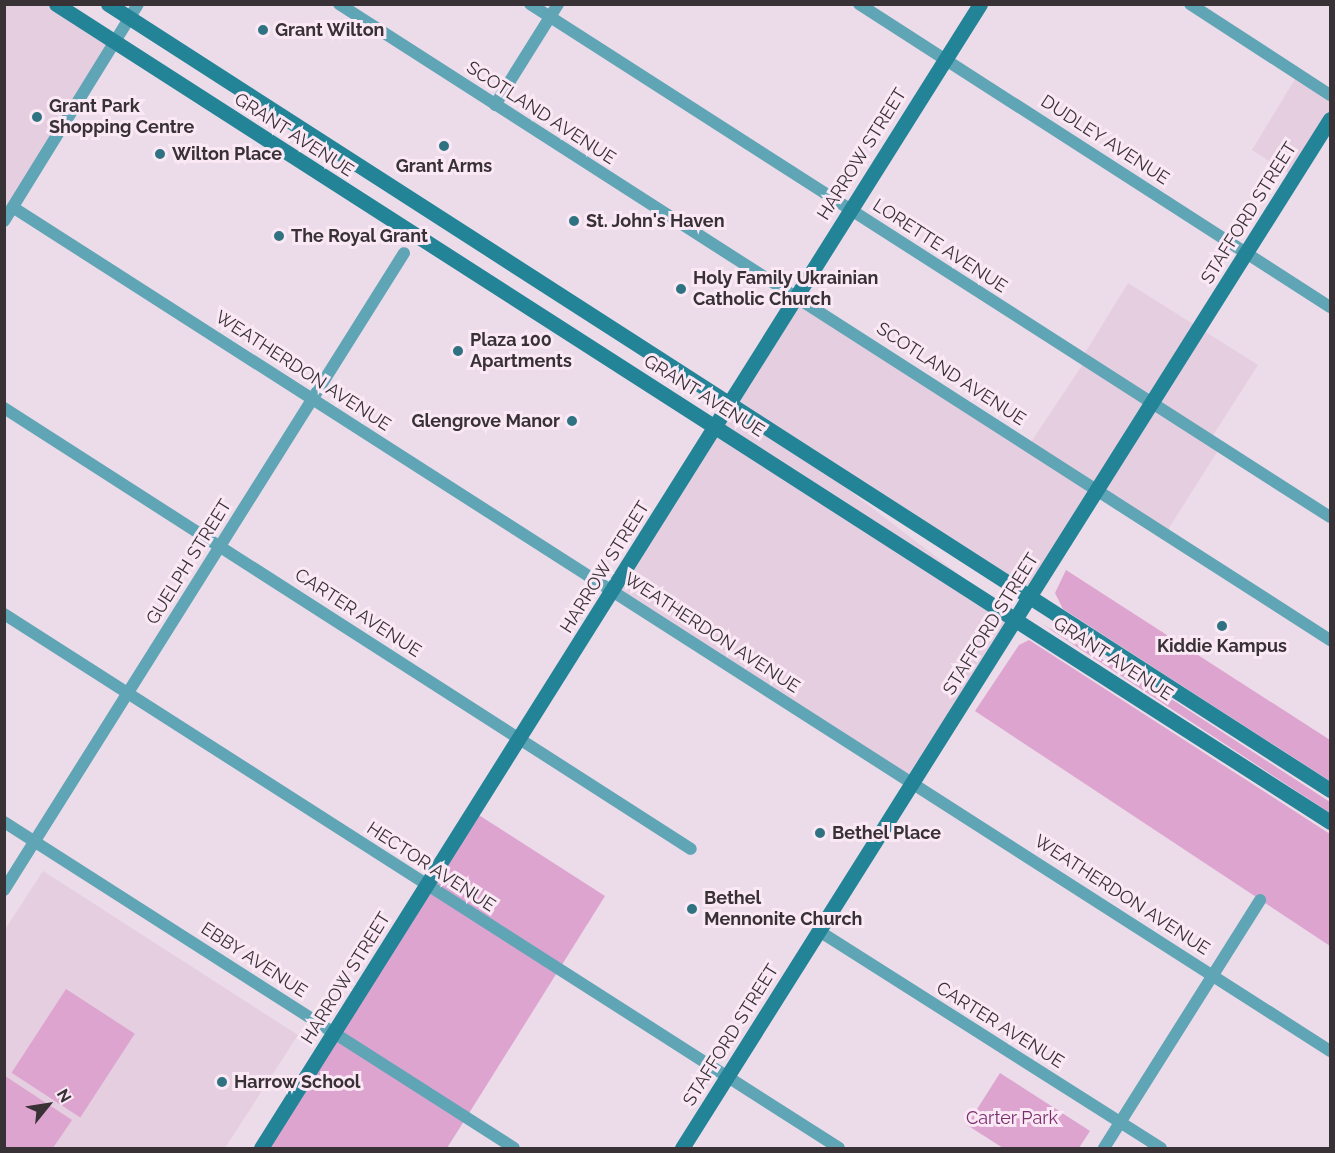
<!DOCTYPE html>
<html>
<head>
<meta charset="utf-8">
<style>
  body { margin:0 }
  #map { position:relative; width:1335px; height:1153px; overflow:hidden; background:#ecdbe8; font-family:Raleway,sans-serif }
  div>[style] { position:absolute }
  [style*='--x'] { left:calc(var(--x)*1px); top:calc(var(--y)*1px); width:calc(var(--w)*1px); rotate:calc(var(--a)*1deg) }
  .built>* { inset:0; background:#e5cedf }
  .green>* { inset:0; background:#dda4d0; transform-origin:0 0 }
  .street>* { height:12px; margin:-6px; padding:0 6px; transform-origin:6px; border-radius:6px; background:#5fa5b6 }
  .secondary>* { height:15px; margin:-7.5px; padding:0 7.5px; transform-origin:7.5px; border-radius:7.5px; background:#238497 }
  .dots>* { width:16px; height:16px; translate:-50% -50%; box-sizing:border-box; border:3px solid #fae8f5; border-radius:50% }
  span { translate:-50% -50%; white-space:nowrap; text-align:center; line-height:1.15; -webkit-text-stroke:6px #fae8f5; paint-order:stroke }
  .poi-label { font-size:18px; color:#383136; font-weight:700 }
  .left { translate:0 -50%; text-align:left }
  .right { translate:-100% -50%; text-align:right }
  .street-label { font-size:18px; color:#383136 }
  .park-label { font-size:18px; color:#7b2c6d }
  .frame { position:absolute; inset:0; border:6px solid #383136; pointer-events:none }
  .north { position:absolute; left:18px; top:1075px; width:60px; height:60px; -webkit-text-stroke:4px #fae8f5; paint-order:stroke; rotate:60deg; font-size:16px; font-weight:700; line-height:24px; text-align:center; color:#383136 }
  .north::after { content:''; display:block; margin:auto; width:21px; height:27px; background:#383136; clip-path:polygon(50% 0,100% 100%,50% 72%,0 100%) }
</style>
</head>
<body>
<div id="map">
  <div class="built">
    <div style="clip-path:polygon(5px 5px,56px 5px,115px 43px,5px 221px)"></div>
    <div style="clip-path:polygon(1298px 74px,1330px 95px,1330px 119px,1294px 177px,1252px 150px)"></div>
    <div style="clip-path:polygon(1128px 283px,1258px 365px,1210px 440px,1220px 447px,1166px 533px,1098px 491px,1031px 596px,764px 425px,1017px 619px,913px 783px,613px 591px,796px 297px,1029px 445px,1085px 361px,1082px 358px)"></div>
    <div style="clip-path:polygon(43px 871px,298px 1035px,225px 1148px,5px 1148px,4px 931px)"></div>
  </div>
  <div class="green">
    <div style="clip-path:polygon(1066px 570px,1330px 740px,1330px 781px,1063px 609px,1055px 593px)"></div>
    <div style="clip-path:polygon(1042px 624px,1176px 702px,1330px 802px,1330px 813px)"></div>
    <div style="clip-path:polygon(1029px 640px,1330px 834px,1330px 946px,975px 711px,1019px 645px)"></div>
    <div style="clip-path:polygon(474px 812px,605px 896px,466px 1118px,447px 1148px,261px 1148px)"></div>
    <div style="left:66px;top:989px;width:82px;height:100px;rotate:33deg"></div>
    <div style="clip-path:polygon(1000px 1073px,1090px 1131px,1079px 1148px,1003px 1148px,967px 1125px)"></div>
    <div style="clip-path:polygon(5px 1076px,72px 1120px,53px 1148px,5px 1148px)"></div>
  </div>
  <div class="street">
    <div style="--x:339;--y:4;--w:1178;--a:32.69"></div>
    <div style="--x:530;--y:4;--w:950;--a:32.67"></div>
    <div style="--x:859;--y:4;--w:560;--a:32.75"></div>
    <div style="--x:1190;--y:4;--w:167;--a:33"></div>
    <div style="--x:495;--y:105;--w:119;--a:-58"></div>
    <div style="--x:14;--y:208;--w:1563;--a:32.64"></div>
    <div style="--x:4;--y:221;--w:255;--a:-58.3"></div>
    <div style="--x:4;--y:408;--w:816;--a:32.7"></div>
    <div style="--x:4;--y:614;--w:991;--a:32.6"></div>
    <div style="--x:4;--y:822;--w:605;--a:32.59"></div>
    <div style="--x:4;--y:890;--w:752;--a:-57.87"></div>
    <div style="--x:819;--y:931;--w:405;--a:32.4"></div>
    <div style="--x:1104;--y:1148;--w:293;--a:-57.8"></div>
  </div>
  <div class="secondary">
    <div style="--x:56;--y:4;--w:1514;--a:32.7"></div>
    <div style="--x:108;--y:4;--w:1453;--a:32.75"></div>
    <div style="--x:261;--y:1148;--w:1351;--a:-57.85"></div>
    <div style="--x:682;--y:1148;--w:1216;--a:-57.8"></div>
  </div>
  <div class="dots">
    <div style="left:263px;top:30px;background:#2f7383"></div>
    <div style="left:37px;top:117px;background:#2f7383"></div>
    <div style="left:444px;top:146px;background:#2f7383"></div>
    <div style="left:160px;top:154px;background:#2f7383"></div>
    <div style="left:574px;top:221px;background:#2f7383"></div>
    <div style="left:279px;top:236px;background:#2f7383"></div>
    <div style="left:681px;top:289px;background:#2f7383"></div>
    <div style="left:458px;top:351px;background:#2f7383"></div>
    <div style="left:572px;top:421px;background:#2f7383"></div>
    <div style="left:1222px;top:626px;background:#2f7383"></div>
    <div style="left:820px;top:833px;background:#2f7383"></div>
    <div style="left:692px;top:909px;background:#2f7383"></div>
    <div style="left:222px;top:1082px;background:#2f7383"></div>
  </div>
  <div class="poi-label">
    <span class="left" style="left:275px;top:30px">Grant Wilton</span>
    <span class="left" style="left:49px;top:117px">Grant Park<br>Shopping Centre</span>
    <span class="left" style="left:172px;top:154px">Wilton Place</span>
    <span style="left:444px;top:166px">Grant Arms</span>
    <span class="left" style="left:586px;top:221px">St. John's Haven</span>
    <span class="left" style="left:291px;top:236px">The Royal Grant</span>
    <span class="left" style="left:693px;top:289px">Holy Family Ukrainian<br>Catholic Church</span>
    <span class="left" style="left:470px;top:351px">Plaza 100<br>Apartments</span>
    <span class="right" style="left:560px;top:421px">Glengrove Manor</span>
    <span style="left:1222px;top:646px">Kiddie Kampus</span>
    <span class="left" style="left:832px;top:833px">Bethel Place</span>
    <span class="left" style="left:704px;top:909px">Bethel<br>Mennonite Church</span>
    <span class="left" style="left:234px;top:1082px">Harrow School</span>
  </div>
  <div class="street-label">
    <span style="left:541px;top:113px;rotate:33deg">SCOTLAND AVENUE</span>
    <span style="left:294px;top:135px;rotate:33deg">GRANT AVENUE</span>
    <span style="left:1105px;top:140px;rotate:33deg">DUDLEY AVENUE</span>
    <span style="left:862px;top:154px;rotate:-58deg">HARROW STREET</span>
    <span style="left:1249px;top:213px;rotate:-58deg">STAFFORD STREET</span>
    <span style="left:940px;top:246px;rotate:33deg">LORETTE AVENUE</span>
    <span style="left:303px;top:371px;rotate:33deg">WEATHERDON AVENUE</span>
    <span style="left:951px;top:374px;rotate:33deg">SCOTLAND AVENUE</span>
    <span style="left:704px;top:396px;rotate:32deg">GRANT AVENUE</span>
    <span style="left:189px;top:562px;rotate:-58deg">GUELPH STREET</span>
    <span style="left:605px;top:567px;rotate:-58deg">HARROW STREET</span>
    <span style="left:358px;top:613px;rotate:33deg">CARTER AVENUE</span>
    <span style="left:991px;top:624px;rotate:-58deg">STAFFORD STREET</span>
    <span style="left:712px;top:633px;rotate:33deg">WEATHERDON AVENUE</span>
    <span style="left:1113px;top:659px;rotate:33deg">GRANT AVENUE</span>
    <span style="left:431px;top:867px;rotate:33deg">HECTOR AVENUE</span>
    <span style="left:1122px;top:895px;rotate:33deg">WEATHERDON AVENUE</span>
    <span style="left:254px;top:960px;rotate:33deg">EBBY AVENUE</span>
    <span style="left:346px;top:978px;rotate:-58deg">HARROW STREET</span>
    <span style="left:1000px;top:1025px;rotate:32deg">CARTER AVENUE</span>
    <span style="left:731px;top:1035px;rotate:-58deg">STAFFORD STREET</span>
  </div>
  <div class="park-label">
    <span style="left:1012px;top:1118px">Carter Park</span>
  </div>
  <div class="frame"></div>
  <div class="north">N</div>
</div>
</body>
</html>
